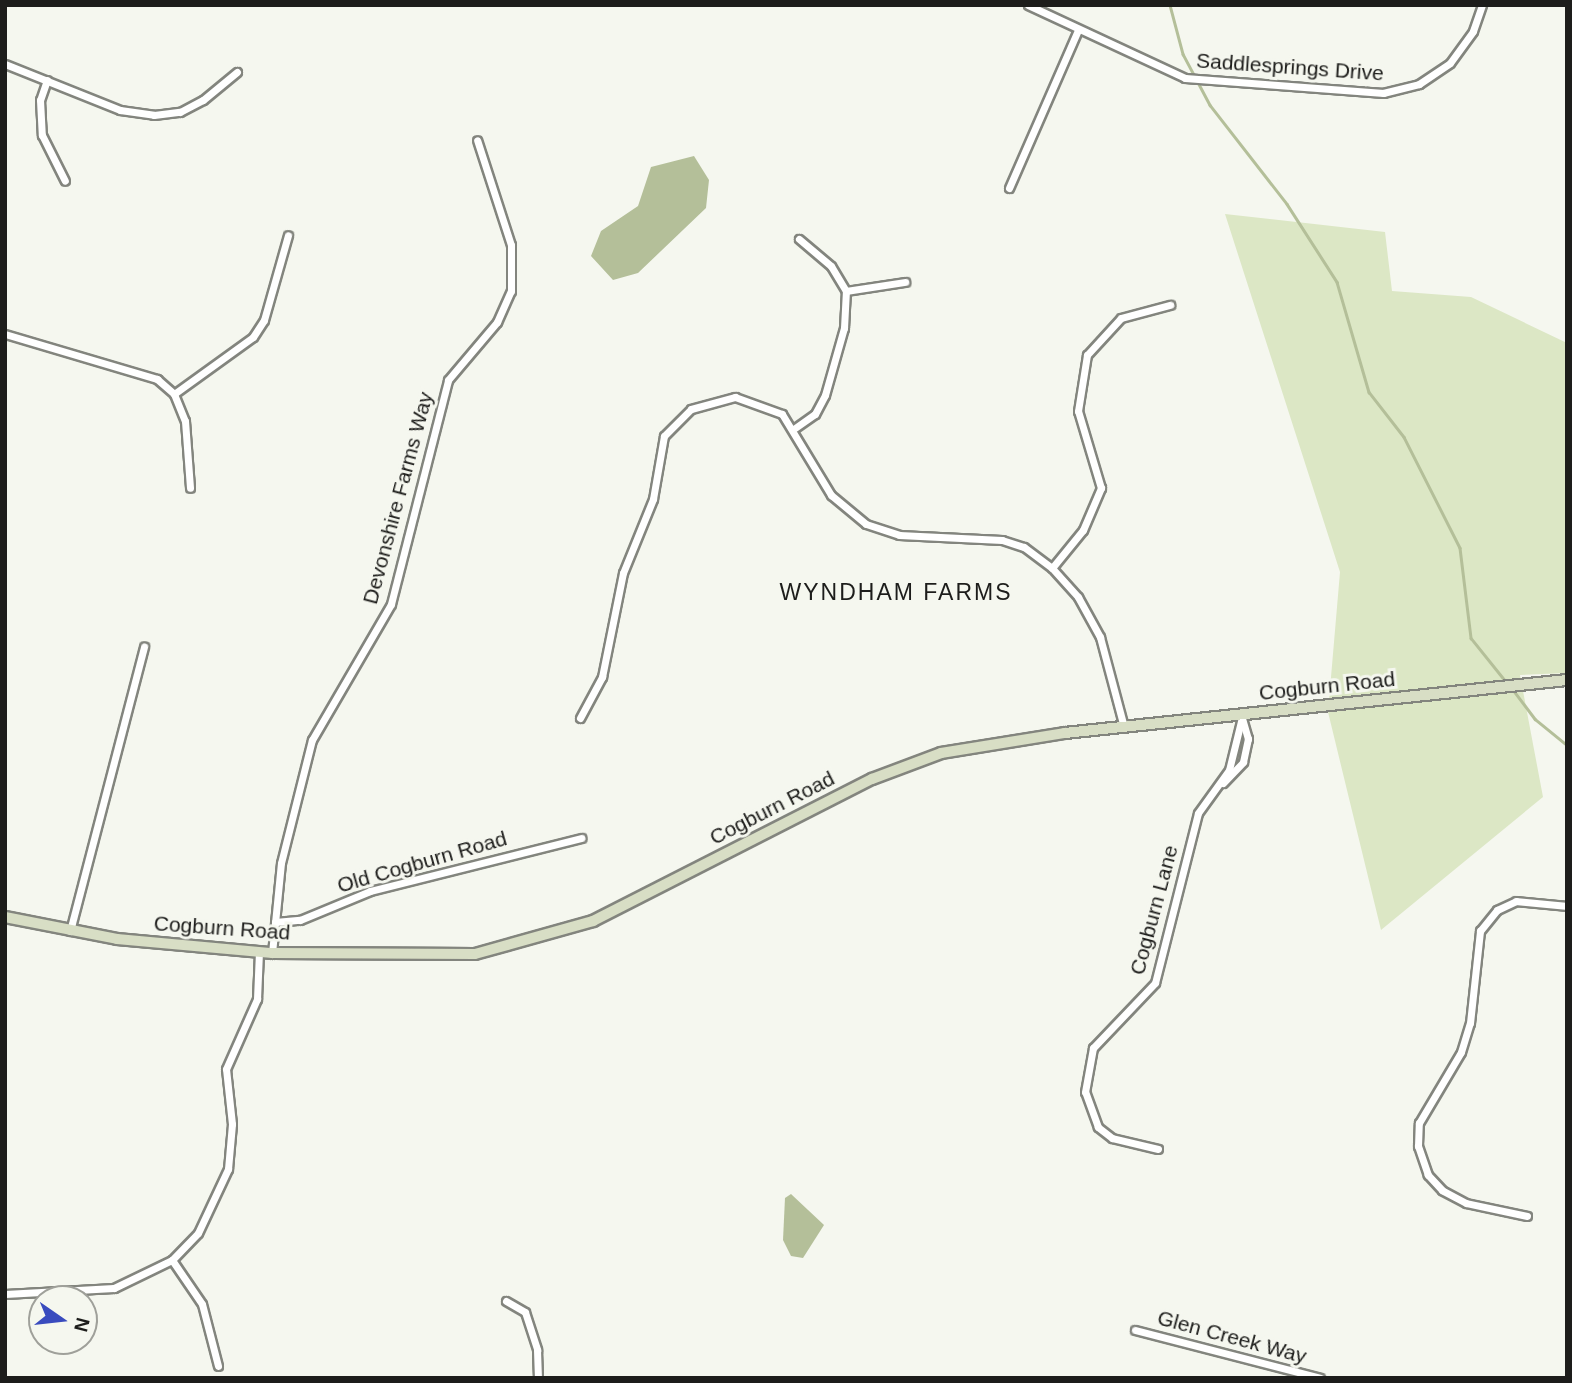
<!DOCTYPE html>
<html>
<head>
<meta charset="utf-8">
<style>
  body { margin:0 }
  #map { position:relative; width:1572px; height:1383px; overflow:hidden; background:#f5f7ef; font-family:Arial,sans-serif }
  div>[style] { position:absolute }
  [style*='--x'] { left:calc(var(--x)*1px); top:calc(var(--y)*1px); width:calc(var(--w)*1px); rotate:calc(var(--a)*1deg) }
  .green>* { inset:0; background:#dce7c5 }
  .water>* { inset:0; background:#b4bf99 }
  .stream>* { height:2.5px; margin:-1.25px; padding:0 1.25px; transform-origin:1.25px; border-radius:1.25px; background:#b4bf99 }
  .roads { filter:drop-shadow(2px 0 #83857e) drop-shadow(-2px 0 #83857e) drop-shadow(0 2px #83857e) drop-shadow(0 -2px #83857e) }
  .street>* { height:7px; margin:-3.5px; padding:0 3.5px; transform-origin:3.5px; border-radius:3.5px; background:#fff }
  .secondary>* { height:10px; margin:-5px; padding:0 5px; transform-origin:5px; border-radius:5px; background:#d8dec5 }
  span { translate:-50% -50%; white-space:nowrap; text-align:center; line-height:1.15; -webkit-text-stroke:6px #f5f7ef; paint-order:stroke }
  .street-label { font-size:21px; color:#1d1d1b }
  .neighbourhood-label { font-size:23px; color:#1d1d1b; letter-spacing:2px }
  .frame { position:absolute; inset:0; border:7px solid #1d1d1b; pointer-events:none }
  .north { position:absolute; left:28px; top:1285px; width:70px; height:70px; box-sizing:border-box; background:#f5f7ef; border:2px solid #9fa09a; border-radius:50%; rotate:104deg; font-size:19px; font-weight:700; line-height:28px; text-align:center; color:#1d1d1b }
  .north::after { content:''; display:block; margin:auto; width:24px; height:32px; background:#394bbe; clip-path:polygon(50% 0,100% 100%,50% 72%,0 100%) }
</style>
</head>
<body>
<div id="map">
  <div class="green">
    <div style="clip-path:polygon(1225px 214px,1385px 232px,1392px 291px,1471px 297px,1567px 343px,1567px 673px,1520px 675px,1543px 797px,1381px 930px,1328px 712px,1340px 572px)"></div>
  </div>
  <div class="water">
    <div style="clip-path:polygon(694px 156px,709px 180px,706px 208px,638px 273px,613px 280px,591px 256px,601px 231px,638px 206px,651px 167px)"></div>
    <div style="clip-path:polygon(791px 1194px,824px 1225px,803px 1258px,791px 1256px,783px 1240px,785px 1198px)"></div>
  </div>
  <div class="stream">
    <div style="--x:1170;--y:5;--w:51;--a:75.1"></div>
    <div style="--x:1183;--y:54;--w:58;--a:62.1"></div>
    <div style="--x:1210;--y:105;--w:125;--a:52.1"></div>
    <div style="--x:1287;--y:204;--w:93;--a:57.3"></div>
    <div style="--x:1337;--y:282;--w:115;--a:73.8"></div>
    <div style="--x:1369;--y:392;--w:57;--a:52.1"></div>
    <div style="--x:1404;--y:437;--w:124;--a:63.2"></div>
    <div style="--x:1460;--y:548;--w:91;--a:83"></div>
    <div style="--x:1471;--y:638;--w:58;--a:51.3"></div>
    <div style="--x:1514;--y:691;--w:35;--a:53"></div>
    <div style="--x:1535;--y:719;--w:41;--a:39.1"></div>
  </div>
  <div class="roads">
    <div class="street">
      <div style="--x:1028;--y:5;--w:173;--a:24.9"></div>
      <div style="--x:1185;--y:78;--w:199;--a:4.3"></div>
      <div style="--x:1383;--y:93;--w:37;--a:-14"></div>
      <div style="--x:1419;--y:84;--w:37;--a:-34"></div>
      <div style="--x:1450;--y:63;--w:39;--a:-54"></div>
      <div style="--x:1473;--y:31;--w:28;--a:-71"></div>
      <div style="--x:5;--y:64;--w:124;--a:21.8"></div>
      <div style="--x:120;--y:110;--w:34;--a:8"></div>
      <div style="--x:154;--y:115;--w:26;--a:-7"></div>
      <div style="--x:180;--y:112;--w:26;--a:-28"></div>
      <div style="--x:203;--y:100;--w:44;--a:-39.5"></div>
      <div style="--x:47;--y:80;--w:21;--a:109"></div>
      <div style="--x:40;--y:100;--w:35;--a:87"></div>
      <div style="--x:42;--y:135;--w:51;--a:63.4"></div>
      <div style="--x:1009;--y:188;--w:172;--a:-66.4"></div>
      <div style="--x:846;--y:291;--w:60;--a:-8.7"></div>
      <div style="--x:5;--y:334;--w:159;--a:16.5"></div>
      <div style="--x:157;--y:379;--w:23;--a:41"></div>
      <div style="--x:174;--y:394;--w:29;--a:68"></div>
      <div style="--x:185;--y:421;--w:67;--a:85.7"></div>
      <div style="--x:174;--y:394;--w:97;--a:-35.8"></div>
      <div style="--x:253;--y:337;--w:20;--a:-57"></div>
      <div style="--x:264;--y:320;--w:88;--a:-74.2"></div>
      <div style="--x:795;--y:428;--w:24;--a:-35"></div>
      <div style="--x:815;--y:414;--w:21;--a:-62"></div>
      <div style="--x:825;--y:395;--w:70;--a:-74.2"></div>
      <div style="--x:844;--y:328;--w:37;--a:-87"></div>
      <div style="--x:846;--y:291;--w:29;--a:-121"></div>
      <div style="--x:831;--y:266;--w:42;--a:-139.8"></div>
      <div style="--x:1052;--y:568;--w:49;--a:-50.8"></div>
      <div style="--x:1083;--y:530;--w:46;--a:-66.8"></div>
      <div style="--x:1101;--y:488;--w:80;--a:-106.6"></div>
      <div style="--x:1078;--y:411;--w:57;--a:-80.9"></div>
      <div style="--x:1087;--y:355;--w:50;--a:-47.4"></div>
      <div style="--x:1121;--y:318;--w:51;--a:-14.9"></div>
      <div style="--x:580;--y:718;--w:47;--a:-61.8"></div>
      <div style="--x:602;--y:677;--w:106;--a:-78.6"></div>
      <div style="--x:623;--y:573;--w:80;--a:-67.9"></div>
      <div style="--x:653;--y:499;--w:64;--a:-80.1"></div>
      <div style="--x:664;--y:436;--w:38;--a:-45"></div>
      <div style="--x:691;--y:409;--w:46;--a:-15.3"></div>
      <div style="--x:735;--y:397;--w:50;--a:19.9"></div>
      <div style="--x:782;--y:414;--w:95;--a:58.8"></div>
      <div style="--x:831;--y:495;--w:45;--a:39.6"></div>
      <div style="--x:866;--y:524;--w:35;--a:18"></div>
      <div style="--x:899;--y:535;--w:103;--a:2.8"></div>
      <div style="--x:1002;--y:540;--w:23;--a:18"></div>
      <div style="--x:1024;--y:547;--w:35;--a:37"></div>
      <div style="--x:1052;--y:568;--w:39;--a:48"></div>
      <div style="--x:1078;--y:597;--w:46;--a:61.2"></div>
      <div style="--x:1100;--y:637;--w:93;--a:75.1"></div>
      <div style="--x:1223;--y:783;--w:29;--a:-46"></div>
      <div style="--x:1243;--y:762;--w:24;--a:-78"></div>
      <div style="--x:1248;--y:739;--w:22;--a:-106"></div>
      <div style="--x:275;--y:922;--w:25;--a:-5"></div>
      <div style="--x:300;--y:920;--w:76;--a:-22.5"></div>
      <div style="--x:370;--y:891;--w:218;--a:-14.1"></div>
      <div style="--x:70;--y:931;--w:294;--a:-75.4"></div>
      <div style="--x:272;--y:953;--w:90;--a:-84.3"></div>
      <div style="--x:281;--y:863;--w:127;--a:-75.9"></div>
      <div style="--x:312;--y:740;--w:157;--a:-59.8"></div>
      <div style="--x:391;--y:604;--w:231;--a:-75.7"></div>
      <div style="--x:448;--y:380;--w:76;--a:-49.8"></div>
      <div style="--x:497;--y:322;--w:34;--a:-66"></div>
      <div style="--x:511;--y:291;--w:46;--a:-90"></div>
      <div style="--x:511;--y:245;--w:110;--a:-107.9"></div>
      <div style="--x:1158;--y:1149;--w:47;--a:-166.6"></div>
      <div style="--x:1112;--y:1138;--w:18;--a:-142"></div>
      <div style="--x:1098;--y:1127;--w:37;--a:-110"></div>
      <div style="--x:1085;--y:1092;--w:45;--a:-79.7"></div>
      <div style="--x:1093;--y:1048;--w:90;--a:-46.4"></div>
      <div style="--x:1155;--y:983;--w:175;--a:-75.8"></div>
      <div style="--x:1198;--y:813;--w:53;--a:-54.2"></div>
      <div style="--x:1229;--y:770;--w:55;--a:-76.2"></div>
      <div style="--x:1527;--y:1216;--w:62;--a:-168"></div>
      <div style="--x:1466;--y:1203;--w:27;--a:-152"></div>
      <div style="--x:1442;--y:1190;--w:21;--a:-133"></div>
      <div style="--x:1428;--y:1175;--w:31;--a:-109"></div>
      <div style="--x:1418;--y:1146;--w:23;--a:-88"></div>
      <div style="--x:1419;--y:1123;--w:82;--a:-59.4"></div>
      <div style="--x:1461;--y:1052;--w:30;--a:-73"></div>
      <div style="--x:1470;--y:1023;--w:93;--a:-83.8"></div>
      <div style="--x:1480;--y:931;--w:27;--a:-51"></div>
      <div style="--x:1497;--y:910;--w:21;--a:-25"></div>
      <div style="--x:1516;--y:901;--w:51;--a:5.6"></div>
      <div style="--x:172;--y:1260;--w:53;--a:55.7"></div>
      <div style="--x:202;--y:1304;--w:64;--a:75.5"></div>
      <div style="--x:5;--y:1294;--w:109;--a:-3.2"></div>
      <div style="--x:114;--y:1288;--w:64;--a:-25.8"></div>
      <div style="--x:172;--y:1260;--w:37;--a:-46"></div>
      <div style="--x:198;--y:1233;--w:71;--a:-64.9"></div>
      <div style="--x:228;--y:1169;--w:45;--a:-84.9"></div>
      <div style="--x:232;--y:1124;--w:55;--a:-96.2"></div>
      <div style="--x:226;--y:1069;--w:77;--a:-66.1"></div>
      <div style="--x:257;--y:999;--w:47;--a:-87.6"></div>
      <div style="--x:506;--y:1301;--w:22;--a:30"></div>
      <div style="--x:525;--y:1312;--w:40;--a:72"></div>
      <div style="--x:537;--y:1350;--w:28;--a:88"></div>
      <div style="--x:1135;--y:1330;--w:191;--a:14.5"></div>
    </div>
    <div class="secondary">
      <div style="--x:5;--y:917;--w:114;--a:11.1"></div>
      <div style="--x:117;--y:939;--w:156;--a:5.2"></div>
      <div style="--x:272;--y:953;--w:203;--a:0.3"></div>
      <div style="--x:475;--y:954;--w:123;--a:-15.6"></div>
      <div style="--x:593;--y:921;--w:313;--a:-27"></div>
      <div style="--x:872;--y:779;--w:74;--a:-20.6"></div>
      <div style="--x:941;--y:753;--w:126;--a:-9.2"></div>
      <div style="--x:1065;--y:733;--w:505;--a:-6.03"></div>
    </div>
  </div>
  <div class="street-label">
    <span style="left:1290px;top:67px;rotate:4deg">Saddlesprings Drive</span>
    <span style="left:398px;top:498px;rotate:-75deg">Devonshire Farms Way</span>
    <span style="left:1327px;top:686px;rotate:-6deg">Cogburn Road</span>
    <span style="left:772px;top:808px;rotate:-27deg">Cogburn Road</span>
    <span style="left:422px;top:862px;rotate:-16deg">Old Cogburn Road</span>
    <span style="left:1154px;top:910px;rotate:-75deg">Cogburn Lane</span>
    <span style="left:222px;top:928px;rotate:4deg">Cogburn Road</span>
    <span style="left:1232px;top:1337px;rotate:15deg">Glen Creek Way</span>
  </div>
  <div class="neighbourhood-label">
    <span style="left:896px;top:592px">WYNDHAM FARMS</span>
  </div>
  <div class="frame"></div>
  <div class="north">N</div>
</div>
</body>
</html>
